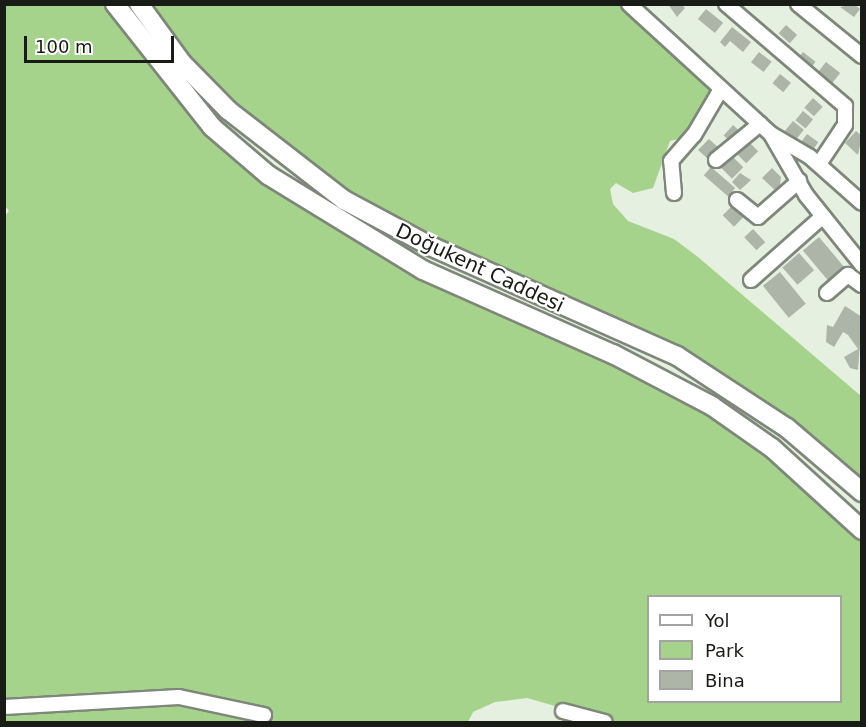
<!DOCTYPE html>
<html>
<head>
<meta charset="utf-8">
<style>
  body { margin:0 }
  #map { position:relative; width:866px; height:727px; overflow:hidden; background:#e6f0e0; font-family:"DejaVu Sans",sans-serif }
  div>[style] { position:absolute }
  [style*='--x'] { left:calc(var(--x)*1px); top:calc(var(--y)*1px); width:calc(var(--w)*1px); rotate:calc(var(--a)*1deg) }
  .green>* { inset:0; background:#a6d38c }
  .building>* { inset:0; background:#acb5a7; transform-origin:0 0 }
  .roads { filter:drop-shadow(2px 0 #7e877a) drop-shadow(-2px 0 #7e877a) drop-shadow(0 2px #7e877a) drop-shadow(0 -2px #7e877a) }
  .minor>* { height:14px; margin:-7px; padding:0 7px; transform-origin:7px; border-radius:7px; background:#fff }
  .major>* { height:18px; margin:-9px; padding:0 9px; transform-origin:9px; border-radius:9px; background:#fff }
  span { translate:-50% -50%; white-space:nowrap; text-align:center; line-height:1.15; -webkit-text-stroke:4.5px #fff; paint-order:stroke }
  .street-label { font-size:20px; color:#181b16 }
  .frame { position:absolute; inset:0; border:6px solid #181b16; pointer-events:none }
  .legend { position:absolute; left:647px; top:595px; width:195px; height:108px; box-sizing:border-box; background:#fff; border:2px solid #a3a4a2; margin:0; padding:8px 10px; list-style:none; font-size:18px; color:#181b16 }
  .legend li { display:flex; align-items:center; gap:12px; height:30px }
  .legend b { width:30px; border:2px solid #a3a4a2 }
  .scale { position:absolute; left:24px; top:36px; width:150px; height:27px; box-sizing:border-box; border:3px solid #181b16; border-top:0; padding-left:8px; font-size:18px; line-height:21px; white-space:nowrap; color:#181b16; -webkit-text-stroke:4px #fff; paint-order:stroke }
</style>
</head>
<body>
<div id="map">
  <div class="green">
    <div style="clip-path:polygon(evenodd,5px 5px,115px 5px,212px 127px,336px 221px,712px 406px,861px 530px,861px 722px,611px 722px,527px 698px,495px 702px,473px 712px,468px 722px,5px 722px,4px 217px,9px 211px,5px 206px,5px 5px,648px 596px,840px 596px,840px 702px,648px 702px,648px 596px)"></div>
    <div style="clip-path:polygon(139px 5px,629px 5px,721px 89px,694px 135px,670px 141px,653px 188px,633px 193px,616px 183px,610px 189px,613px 204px,628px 221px,674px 239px,698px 257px,861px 396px,861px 492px,724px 385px,430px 246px,282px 157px)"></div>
  </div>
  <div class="building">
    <div style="clip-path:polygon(668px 4px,681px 4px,685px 8px,677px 17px)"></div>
    <div style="clip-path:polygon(854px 4px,860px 9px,854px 17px,840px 7px)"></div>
    <div style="left:706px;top:9px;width:22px;height:13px;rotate:39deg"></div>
    <div style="left:786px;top:25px;width:15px;height:11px;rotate:42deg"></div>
    <div style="clip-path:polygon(732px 27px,751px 42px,743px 52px,730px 41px,725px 47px,720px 42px)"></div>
    <div style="left:759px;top:52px;width:16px;height:13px;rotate:38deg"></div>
    <div style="left:803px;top:52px;width:16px;height:9px;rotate:38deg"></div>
    <div style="left:826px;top:62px;width:18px;height:14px;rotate:38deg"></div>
    <div style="left:780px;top:74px;width:14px;height:12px;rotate:39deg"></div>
    <div style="left:813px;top:98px;width:13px;height:13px;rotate:42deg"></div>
    <div style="left:803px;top:111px;width:13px;height:12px;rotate:39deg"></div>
    <div style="left:793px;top:121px;width:14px;height:13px;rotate:39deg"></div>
    <div style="left:733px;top:125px;width:12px;height:14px;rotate:42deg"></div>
    <div style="clip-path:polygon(856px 131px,862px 136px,858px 155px,845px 143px)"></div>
    <div style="left:807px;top:134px;width:14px;height:10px;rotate:36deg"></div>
    <div style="clip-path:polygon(709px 139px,721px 150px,708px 159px,698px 150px)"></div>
    <div style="left:749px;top:142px;width:13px;height:17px;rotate:45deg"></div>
    <div style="left:732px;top:156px;width:16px;height:16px;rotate:45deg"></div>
    <div style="left:711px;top:167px;width:32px;height:11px;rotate:41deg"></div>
    <div style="clip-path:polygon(772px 168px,781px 177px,779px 194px,762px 178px)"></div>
    <div style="clip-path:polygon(740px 173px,751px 180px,740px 190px,732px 182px)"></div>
    <div style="left:734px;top:204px;width:16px;height:16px;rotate:45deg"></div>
    <div style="left:753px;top:229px;width:18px;height:12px;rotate:47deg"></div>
    <div style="left:819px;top:237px;width:42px;height:21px;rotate:50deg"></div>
    <div style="left:799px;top:253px;width:23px;height:22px;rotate:49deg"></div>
    <div style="left:780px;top:272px;width:41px;height:22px;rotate:51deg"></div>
    <div style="clip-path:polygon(845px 306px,862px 317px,858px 370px,850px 368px,844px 357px,858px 349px,848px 335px,843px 332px,834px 347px,826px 342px,827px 325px,833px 327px)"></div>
  </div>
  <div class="roads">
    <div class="minor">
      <div style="--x:629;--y:4;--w:193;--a:42.5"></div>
      <div style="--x:771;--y:134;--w:45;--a:30.5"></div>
      <div style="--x:810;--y:157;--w:69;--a:41.5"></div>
      <div style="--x:726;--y:4;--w:157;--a:40.6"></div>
      <div style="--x:845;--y:106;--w:19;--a:90"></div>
      <div style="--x:845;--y:125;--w:47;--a:123.7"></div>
      <div style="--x:798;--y:4;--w:82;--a:39.1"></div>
      <div style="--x:772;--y:136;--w:68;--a:60"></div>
      <div style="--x:806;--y:195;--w:90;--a:51.3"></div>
      <div style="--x:716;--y:160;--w:57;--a:-39.3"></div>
      <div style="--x:674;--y:193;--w:32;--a:-95"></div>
      <div style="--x:671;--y:161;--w:35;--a:-49"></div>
      <div style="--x:694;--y:135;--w:53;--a:-59.6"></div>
      <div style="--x:737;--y:200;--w:27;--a:39"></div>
      <div style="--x:758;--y:217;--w:55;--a:-41.3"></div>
      <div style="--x:751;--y:280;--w:96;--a:-41.6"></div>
      <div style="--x:827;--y:293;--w:28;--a:-41"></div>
      <div style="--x:848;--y:275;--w:17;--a:36"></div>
      <div style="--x:4;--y:707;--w:175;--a:-3.3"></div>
      <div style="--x:179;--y:697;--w:87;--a:12"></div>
      <div style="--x:563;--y:711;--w:43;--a:14.7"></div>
    </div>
    <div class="major">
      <div style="--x:115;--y:4;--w:157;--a:51.7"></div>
      <div style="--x:212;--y:127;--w:74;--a:40.6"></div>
      <div style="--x:268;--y:175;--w:182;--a:31.5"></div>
      <div style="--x:423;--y:270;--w:208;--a:23.9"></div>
      <div style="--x:613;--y:354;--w:112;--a:27.7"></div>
      <div style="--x:712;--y:406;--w:73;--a:35"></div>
      <div style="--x:772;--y:448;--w:122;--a:42.3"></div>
      <div style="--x:139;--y:4;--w:73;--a:53.9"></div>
      <div style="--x:182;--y:63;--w:66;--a:45.6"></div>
      <div style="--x:228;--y:110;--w:147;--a:37.8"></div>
      <div style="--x:344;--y:200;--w:98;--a:28.1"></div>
      <div style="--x:430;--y:246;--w:270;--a:24"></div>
      <div style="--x:677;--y:356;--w:131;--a:33.2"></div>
      <div style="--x:787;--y:428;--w:99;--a:40.5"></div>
    </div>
  </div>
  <div class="street-label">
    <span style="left:480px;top:268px;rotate:25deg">Doğukent Caddesi</span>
  </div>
  <div class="frame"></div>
  <ul class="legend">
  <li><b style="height:8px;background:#fff"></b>Yol</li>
  <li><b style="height:16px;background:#a6d38c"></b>Park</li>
  <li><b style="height:16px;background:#acb5a7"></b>Bina</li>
  </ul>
  <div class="scale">100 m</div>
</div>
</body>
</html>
